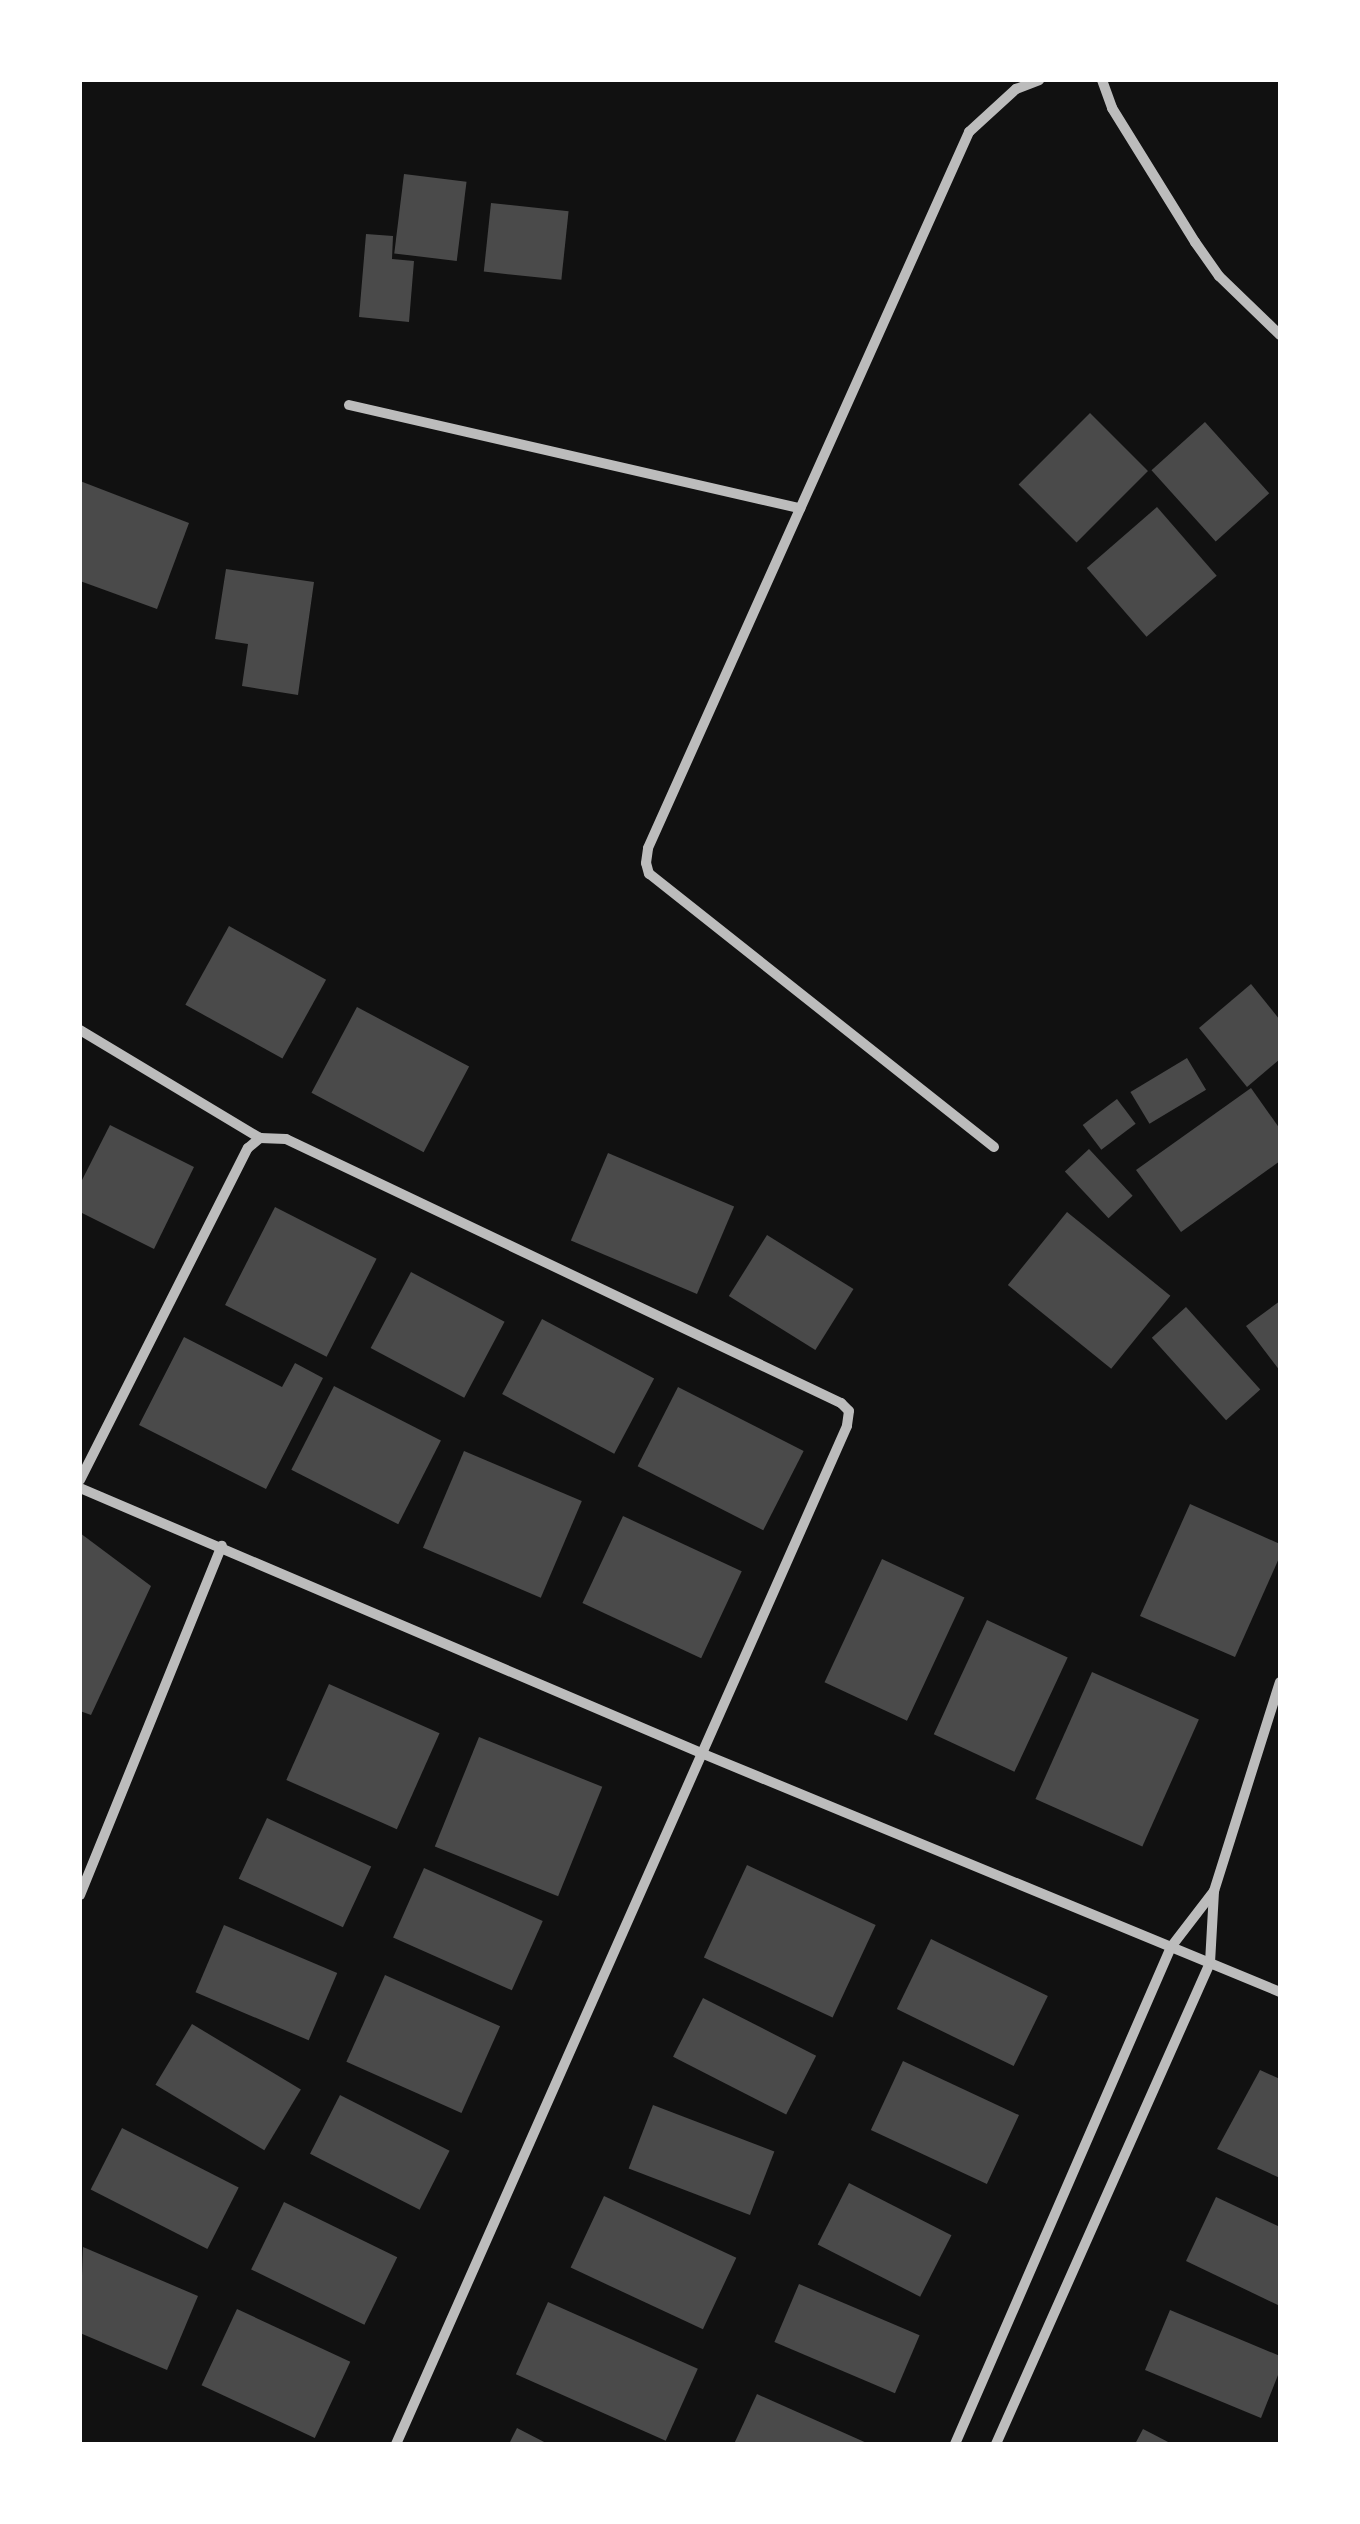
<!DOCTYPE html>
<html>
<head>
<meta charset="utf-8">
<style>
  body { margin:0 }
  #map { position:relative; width:1360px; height:2524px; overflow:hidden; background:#111; font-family:"Public Sans",sans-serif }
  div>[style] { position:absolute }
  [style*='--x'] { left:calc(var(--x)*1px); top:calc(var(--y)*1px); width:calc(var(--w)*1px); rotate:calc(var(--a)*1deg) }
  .building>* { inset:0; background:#4a4a4a; transform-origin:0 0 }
  .minor>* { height:10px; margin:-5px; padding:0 5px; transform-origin:5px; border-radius:5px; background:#bcbcbc }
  span { translate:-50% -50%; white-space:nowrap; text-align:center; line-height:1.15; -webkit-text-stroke:8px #fff; paint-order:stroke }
  .frame { position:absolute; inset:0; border:82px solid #fff; pointer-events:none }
</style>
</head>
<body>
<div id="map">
  <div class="building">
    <div style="left:404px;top:174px;width:63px;height:80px;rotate:7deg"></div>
    <div style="left:491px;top:203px;width:78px;height:69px;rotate:6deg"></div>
    <div style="clip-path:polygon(366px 234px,393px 236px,392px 259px,414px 261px,409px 322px,359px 317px)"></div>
    <div style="left:1090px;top:413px;width:82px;height:101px;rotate:45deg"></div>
    <div style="left:1205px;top:422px;width:96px;height:72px;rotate:48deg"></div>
    <div style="clip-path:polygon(80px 481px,189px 523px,157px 609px,80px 581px)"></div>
    <div style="left:1157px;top:507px;width:91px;height:93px;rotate:49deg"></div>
    <div style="clip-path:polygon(226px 569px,314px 582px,298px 695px,242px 686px,248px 644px,215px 639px)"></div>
    <div style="left:229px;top:926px;width:111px;height:90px;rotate:29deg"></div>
    <div style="clip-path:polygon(1251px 984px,1280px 1020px,1280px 1059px,1247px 1087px,1199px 1028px)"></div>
    <div style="left:357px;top:1007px;width:127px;height:97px;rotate:28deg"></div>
    <div style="left:1187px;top:1058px;width:37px;height:66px;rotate:59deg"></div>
    <div style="clip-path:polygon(1251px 1088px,1280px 1129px,1280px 1161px,1181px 1232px,1136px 1170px)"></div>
    <div style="left:1117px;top:1099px;width:31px;height:43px;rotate:53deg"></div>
    <div style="clip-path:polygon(110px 1125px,194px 1167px,154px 1249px,80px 1212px,80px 1184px)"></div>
    <div style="left:1089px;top:1149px;width:64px;height:33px;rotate:47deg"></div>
    <div style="left:608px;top:1153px;width:137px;height:95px;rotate:23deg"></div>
    <div style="left:275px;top:1207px;width:114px;height:110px;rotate:27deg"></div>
    <div style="left:1067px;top:1212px;width:133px;height:94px;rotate:39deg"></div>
    <div style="left:767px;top:1235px;width:102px;height:72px;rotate:32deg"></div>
    <div style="left:411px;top:1272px;width:106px;height:86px;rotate:28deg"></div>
    <div style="clip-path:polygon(1280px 1301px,1280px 1371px,1246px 1326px)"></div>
    <div style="left:1186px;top:1307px;width:111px;height:46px;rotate:48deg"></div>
    <div style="left:542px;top:1319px;width:127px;height:85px;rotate:28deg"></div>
    <div style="clip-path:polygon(184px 1337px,282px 1387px,295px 1363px,323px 1378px,266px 1489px,139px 1425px)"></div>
    <div style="left:334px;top:1386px;width:120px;height:94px;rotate:27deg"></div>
    <div style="left:678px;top:1387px;width:141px;height:89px;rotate:27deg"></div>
    <div style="left:464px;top:1451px;width:128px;height:105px;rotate:23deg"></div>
    <div style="clip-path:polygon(1190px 1504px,1280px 1544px,1280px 1556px,1235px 1657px,1140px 1616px)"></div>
    <div style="left:623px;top:1516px;width:131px;height:96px;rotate:25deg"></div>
    <div style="clip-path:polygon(80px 1533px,151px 1586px,91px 1715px,80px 1711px)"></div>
    <div style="left:882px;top:1559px;width:91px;height:136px;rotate:25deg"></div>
    <div style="left:987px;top:1620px;width:89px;height:126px;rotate:25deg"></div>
    <div style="left:1092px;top:1672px;width:117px;height:139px;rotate:24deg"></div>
    <div style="left:329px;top:1684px;width:121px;height:105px;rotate:24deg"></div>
    <div style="left:479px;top:1737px;width:133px;height:118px;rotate:22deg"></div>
    <div style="left:267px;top:1818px;width:115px;height:67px;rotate:25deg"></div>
    <div style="left:747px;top:1865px;width:142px;height:102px;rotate:25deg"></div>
    <div style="left:424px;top:1868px;width:130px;height:76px;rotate:24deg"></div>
    <div style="left:224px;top:1925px;width:123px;height:73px;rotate:23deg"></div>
    <div style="left:931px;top:1939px;width:130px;height:78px;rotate:26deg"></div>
    <div style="left:385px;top:1975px;width:126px;height:95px;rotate:24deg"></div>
    <div style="left:703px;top:1998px;width:127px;height:66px;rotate:27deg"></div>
    <div style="left:192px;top:2024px;width:127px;height:71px;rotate:31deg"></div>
    <div style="left:903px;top:2061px;width:128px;height:76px;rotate:25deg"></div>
    <div style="clip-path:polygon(1260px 2070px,1280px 2079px,1280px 2178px,1217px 2149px)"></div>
    <div style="left:340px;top:2095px;width:123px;height:66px;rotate:27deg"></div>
    <div style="left:653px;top:2105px;width:130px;height:68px;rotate:21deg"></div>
    <div style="left:122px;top:2128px;width:131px;height:69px;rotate:27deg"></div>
    <div style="left:849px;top:2183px;width:115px;height:69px;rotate:27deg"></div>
    <div style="left:604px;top:2196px;width:146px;height:79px;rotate:25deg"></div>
    <div style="clip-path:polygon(1216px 2197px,1280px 2227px,1280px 2306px,1186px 2261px)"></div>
    <div style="left:284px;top:2202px;width:126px;height:75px;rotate:26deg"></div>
    <div style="clip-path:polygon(83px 2247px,198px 2296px,167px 2370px,80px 2333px)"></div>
    <div style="left:799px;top:2284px;width:131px;height:63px;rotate:23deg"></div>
    <div style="left:548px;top:2302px;width:164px;height:79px;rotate:24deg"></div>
    <div style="left:237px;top:2309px;width:125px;height:84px;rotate:25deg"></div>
    <div style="clip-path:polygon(1170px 2310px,1280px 2356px,1280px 2370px,1261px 2418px,1145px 2370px)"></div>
    <div style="clip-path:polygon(757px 2394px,869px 2444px,734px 2444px)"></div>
    <div style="clip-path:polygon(517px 2428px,548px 2444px,509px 2444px)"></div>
    <div style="clip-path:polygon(1143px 2429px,1172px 2444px,1135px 2444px)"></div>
  </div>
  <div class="minor">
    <div style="--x:1102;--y:80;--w:30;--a:70"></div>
    <div style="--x:1112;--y:108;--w:158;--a:58.2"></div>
    <div style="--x:1195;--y:242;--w:42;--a:54.8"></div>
    <div style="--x:1219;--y:276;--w:85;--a:44"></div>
    <div style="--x:349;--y:405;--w:463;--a:12.9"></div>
    <div style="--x:80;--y:1030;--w:210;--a:31"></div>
    <div style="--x:994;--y:1147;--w:440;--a:-141.6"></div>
    <div style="--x:649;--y:874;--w:11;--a:-105"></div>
    <div style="--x:646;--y:863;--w:15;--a:-82"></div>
    <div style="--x:648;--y:848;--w:785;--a:-65.85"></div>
    <div style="--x:969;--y:132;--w:64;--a:-42.5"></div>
    <div style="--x:1016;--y:89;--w:25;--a:-21"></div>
    <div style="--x:80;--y:1480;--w:372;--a:-63.2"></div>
    <div style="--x:248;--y:1148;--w:16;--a:-40"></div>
    <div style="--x:260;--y:1138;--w:26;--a:2"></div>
    <div style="--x:286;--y:1139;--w:615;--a:25.44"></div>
    <div style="--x:841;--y:1403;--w:11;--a:45"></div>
    <div style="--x:849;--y:1411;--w:15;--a:98"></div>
    <div style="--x:847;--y:1426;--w:1113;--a:113.89"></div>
    <div style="--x:80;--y:1488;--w:675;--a:23.11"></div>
    <div style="--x:701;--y:1753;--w:626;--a:22.43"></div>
    <div style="--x:80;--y:1895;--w:377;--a:-67.9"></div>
    <div style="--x:955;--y:2444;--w:542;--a:-66.51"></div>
    <div style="--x:1171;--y:1947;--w:71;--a:-52.5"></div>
    <div style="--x:996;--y:2444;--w:526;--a:-66.02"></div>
    <div style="--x:1210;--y:1963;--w:72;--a:-86.8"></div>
    <div style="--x:1214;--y:1891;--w:219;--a:-72.5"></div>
  </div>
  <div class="frame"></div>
</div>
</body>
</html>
